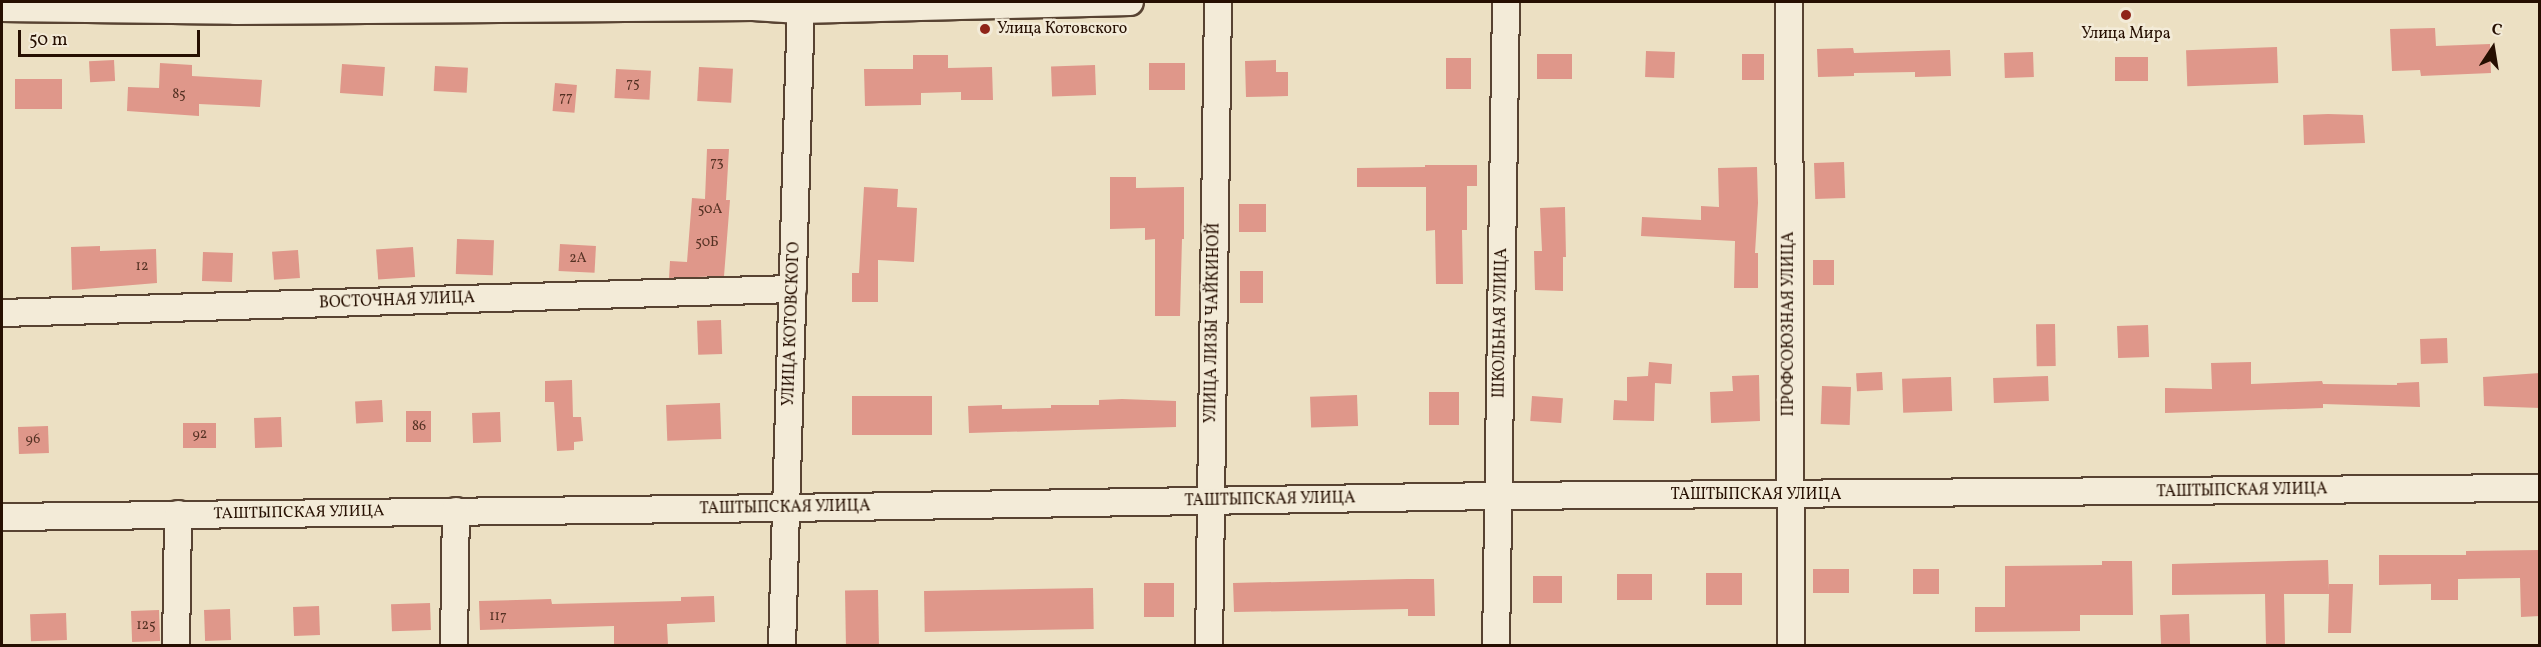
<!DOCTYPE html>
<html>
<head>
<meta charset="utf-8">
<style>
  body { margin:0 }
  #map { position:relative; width:2541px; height:647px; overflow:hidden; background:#ece0c3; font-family:Vollkorn,serif }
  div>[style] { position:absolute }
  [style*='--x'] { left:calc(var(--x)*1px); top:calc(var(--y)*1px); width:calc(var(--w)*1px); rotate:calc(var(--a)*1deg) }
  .building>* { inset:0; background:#df978a; transform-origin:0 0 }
  .roads { filter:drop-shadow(2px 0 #584332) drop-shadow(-2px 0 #584332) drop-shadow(0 2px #584332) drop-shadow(0 -2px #584332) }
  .minor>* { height:26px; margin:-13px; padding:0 13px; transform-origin:13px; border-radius:13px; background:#f3ebd8 }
  .dots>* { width:16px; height:16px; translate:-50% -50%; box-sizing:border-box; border:3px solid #f3ebd8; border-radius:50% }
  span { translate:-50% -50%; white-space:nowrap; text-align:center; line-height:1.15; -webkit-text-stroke:5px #f3ebd8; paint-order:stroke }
  .number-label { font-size:14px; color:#543123 }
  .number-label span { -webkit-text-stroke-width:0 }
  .poi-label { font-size:16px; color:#260f01 }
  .left { translate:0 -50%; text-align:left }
  .street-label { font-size:16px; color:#260f01 }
  .frame { position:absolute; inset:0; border:3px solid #260f01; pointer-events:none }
  .north { position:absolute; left:2463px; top:18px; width:60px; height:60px; -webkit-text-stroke:4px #f3ebd8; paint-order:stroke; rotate:12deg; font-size:16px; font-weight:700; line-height:24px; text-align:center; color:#260f01 }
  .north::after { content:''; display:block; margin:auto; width:21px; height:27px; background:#260f01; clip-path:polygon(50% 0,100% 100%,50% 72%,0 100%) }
  .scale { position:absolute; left:18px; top:30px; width:182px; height:27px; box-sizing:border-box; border:3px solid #260f01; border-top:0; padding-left:8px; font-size:18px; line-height:21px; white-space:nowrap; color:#260f01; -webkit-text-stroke:4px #f3ebd8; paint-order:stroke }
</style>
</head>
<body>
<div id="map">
  <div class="building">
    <div style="clip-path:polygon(2435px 28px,2436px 46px,2490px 44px,2491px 73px,2421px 76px,2420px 70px,2392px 71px,2390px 29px)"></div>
    <div style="left:2277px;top:47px;width:36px;height:91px;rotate:88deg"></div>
    <div style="clip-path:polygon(1853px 48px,1854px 53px,1950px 50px,1951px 76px,1915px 77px,1915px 72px,1854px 73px,1854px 76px,1818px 77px,1817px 49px)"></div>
    <div style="left:1646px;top:51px;width:29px;height:26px;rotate:2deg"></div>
    <div style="left:2033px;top:52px;width:25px;height:29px;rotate:88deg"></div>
    <div style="left:1537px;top:54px;width:35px;height:25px"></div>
    <div style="left:1742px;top:54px;width:22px;height:26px"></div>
    <div style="clip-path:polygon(913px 55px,948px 55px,948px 68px,992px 67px,993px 100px,961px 100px,961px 92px,921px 93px,921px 105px,865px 106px,864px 69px,913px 69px)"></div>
    <div style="left:2148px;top:57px;width:24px;height:33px;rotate:90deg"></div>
    <div style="left:1471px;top:58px;width:31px;height:25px;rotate:90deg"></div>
    <div style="left:114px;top:60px;width:21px;height:25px;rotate:87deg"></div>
    <div style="clip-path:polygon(1276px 60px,1276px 72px,1288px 72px,1288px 96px,1246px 97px,1245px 61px)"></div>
    <div style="clip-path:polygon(160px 63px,192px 65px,192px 76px,262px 80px,260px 107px,199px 104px,199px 116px,127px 111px,128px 87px,159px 88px)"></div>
    <div style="left:1185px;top:63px;width:27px;height:36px;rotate:90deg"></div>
    <div style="left:342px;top:64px;width:43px;height:29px;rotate:4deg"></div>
    <div style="left:1095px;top:65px;width:30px;height:44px;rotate:88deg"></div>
    <div style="left:435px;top:66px;width:33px;height:25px;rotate:3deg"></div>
    <div style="left:699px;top:67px;width:34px;height:34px;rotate:3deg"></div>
    <div style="left:616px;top:69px;width:35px;height:29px;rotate:3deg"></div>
    <div style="left:62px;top:79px;width:30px;height:47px;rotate:90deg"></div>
    <div style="left:555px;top:83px;width:22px;height:28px;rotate:5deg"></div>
    <div style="clip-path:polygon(2328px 114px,2363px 115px,2365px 143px,2304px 145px,2303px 115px)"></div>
    <div style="clip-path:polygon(707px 149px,729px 149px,726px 200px,730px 200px,724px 276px,669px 278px,670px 261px,687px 262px,692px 198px,705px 199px)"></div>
    <div style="left:1844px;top:162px;width:36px;height:30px;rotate:88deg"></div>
    <div style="clip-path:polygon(1425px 165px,1477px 165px,1477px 186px,1467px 186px,1467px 230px,1462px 230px,1463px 284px,1436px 284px,1435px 230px,1426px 231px,1426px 187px,1357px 187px,1357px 168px,1425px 167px)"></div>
    <div style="clip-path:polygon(1757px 167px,1758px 203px,1755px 253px,1758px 253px,1758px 288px,1734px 288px,1735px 241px,1641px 236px,1642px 217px,1701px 220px,1701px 206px,1719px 207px,1718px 168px)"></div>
    <div style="clip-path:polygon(1110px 177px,1136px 177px,1136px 188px,1184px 187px,1184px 239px,1182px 239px,1180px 316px,1155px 316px,1155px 239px,1145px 240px,1145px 228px,1110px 229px)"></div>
    <div style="clip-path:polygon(864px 187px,898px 189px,897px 207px,917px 208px,914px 262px,878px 260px,878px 302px,852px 302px,852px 273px,859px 273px)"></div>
    <div style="left:1239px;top:204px;width:27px;height:28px"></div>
    <div style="clip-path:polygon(1565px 207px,1566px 257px,1563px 257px,1563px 291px,1535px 290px,1534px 251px,1542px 251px,1540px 208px)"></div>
    <div style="left:457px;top:239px;width:37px;height:35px;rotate:2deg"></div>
    <div style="left:560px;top:244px;width:36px;height:27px;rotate:3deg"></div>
    <div style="clip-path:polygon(100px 246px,100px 251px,156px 249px,157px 283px,72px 290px,71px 247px)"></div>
    <div style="left:413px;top:247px;width:30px;height:37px;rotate:86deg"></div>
    <div style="left:298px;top:250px;width:28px;height:26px;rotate:86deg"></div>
    <div style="left:203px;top:252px;width:30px;height:29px;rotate:2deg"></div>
    <div style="left:1813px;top:260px;width:21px;height:25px"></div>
    <div style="left:1240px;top:271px;width:23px;height:32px"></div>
    <div style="left:721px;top:320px;width:34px;height:24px;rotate:88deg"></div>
    <div style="left:2055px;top:324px;width:42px;height:19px;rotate:89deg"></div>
    <div style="left:2148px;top:325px;width:32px;height:31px;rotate:88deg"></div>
    <div style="left:2447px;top:338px;width:25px;height:27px;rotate:88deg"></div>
    <div style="clip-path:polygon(1649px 362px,1672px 364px,1671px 384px,1655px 383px,1654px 421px,1613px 420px,1614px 400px,1627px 401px,1627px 377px,1648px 376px)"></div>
    <div style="clip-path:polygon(2251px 362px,2251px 384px,2322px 381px,2323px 384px,2397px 385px,2397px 383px,2419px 382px,2420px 407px,2323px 404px,2323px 408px,2165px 413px,2165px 388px,2212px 389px,2211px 363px)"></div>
    <div style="left:1882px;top:372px;width:18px;height:26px;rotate:87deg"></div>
    <div style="clip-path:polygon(2540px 373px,2540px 408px,2484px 406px,2483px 377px)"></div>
    <div style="clip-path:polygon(1759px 375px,1760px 421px,1711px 423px,1710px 392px,1733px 391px,1732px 376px)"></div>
    <div style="left:2048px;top:376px;width:25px;height:55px;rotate:88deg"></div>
    <div style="left:1951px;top:377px;width:34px;height:49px;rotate:88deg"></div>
    <div style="clip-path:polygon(572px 380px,573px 417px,581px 417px,583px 441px,574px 442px,574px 450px,557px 451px,554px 402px,545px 402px,545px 381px)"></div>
    <div style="left:1822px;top:386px;width:29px;height:38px;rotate:2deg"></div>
    <div style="left:1429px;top:392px;width:30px;height:33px"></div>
    <div style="left:1357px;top:395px;width:31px;height:47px;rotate:88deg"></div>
    <div style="left:932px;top:396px;width:39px;height:80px;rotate:90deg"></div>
    <div style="left:1532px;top:396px;width:31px;height:25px;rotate:4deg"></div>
    <div style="clip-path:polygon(1122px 399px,1176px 401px,1176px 427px,969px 433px,968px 406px,1002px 405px,1002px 409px,1051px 408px,1051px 405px,1099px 405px,1099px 400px)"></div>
    <div style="left:382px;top:400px;width:22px;height:27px;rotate:87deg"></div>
    <div style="left:720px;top:403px;width:36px;height:54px;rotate:88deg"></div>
    <div style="left:431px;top:411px;width:31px;height:25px;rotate:90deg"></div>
    <div style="left:500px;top:412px;width:30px;height:28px;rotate:88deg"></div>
    <div style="left:281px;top:417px;width:30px;height:27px;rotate:88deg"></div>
    <div style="left:183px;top:423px;width:33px;height:25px"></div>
    <div style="left:48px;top:426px;width:27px;height:30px;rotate:88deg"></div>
    <div style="clip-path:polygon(2540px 550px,2540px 616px,2521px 617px,2520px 578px,2458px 579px,2458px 600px,2431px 600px,2431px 584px,2379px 585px,2379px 555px,2466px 555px,2466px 551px)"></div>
    <div style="clip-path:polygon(2328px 560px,2329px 591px,2329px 584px,2353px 584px,2351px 633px,2328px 633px,2329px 594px,2284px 594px,2285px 645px,2266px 645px,2265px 594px,2172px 595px,2172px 564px)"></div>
    <div style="clip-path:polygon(2102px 561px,2132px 561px,2133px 615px,2080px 615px,2080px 631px,1975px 632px,1975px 607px,2005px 607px,2005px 566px,2102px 565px)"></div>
    <div style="left:1813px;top:569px;width:36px;height:24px"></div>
    <div style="left:1913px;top:569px;width:26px;height:25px"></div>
    <div style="left:1706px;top:573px;width:36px;height:32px"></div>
    <div style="left:1617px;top:574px;width:35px;height:26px"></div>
    <div style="left:1533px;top:576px;width:29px;height:27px"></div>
    <div style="clip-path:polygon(1407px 579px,1434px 579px,1435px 616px,1408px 616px,1408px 609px,1234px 612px,1233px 583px)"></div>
    <div style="left:1144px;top:583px;width:30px;height:34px"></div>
    <div style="left:1093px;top:588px;width:41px;height:169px;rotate:89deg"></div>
    <div style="left:878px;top:590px;width:55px;height:33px;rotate:89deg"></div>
    <div style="clip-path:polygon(714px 596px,715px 622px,667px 624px,668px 645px,614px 645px,614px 626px,480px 630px,479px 601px,551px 599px,552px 604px,681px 601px,681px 597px)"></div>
    <div style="left:430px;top:603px;width:27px;height:39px;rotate:88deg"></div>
    <div style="left:319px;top:606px;width:29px;height:26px;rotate:88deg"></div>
    <div style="left:230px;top:609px;width:31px;height:26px;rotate:88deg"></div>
    <div style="left:159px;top:610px;width:31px;height:28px;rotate:88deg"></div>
    <div style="left:66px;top:613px;width:27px;height:36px;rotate:88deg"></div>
    <div style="left:2189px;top:614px;width:31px;height:29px;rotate:88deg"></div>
  </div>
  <div class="roads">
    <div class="minor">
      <div style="--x:1789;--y:2;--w:644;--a:89.82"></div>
      <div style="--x:2;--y:8;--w:233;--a:0.7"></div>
      <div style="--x:235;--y:11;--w:518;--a:-0.44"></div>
      <div style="--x:753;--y:7;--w:47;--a:3.7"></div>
      <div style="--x:800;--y:10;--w:330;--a:-1.4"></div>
      <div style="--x:2;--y:313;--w:791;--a:-1.74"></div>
      <div style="--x:2;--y:517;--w:784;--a:-0.66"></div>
      <div style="--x:786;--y:508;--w:712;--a:-0.97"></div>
      <div style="--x:1498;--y:496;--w:1042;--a:-0.44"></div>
      <div style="--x:176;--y:646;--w:132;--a:-89.1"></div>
      <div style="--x:454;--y:646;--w:135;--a:-89.2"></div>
      <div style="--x:782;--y:646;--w:644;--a:-88.31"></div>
      <div style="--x:1209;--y:646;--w:644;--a:-89.2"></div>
      <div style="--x:1496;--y:646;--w:644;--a:-89.11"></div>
    </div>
  </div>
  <div class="dots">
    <div style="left:2126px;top:15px;background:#8f2418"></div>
    <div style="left:985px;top:29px;background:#8f2418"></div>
  </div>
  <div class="number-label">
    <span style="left:633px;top:84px">75</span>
    <span style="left:179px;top:95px">85</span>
    <span style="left:566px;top:98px">77</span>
    <span style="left:717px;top:163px">73</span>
    <span style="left:710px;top:210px">50А</span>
    <span style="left:707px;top:243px">50Б</span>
    <span style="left:578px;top:259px">2А</span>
    <span style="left:142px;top:267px">12</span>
    <span style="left:419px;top:427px">86</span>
    <span style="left:200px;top:435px">92</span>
    <span style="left:33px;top:440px">96</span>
    <span style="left:498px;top:617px">117</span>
    <span style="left:146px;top:626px">125</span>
  </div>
  <div class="poi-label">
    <span class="left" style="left:997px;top:29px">Улица Котовского</span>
    <span style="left:2126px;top:34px">Улица Мира</span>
  </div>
  <div class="street-label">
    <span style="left:397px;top:301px;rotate:-2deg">ВОСТОЧНАЯ УЛИЦА</span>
    <span style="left:1213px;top:323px;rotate:-89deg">УЛИЦА ЛИЗЫ ЧАЙКИНОЙ</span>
    <span style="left:1501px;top:323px;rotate:-89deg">ШКОЛЬНАЯ УЛИЦА</span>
    <span style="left:792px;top:324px;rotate:-88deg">УЛИЦА КОТОВСКОГО</span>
    <span style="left:1789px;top:324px;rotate:-90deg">ПРОФСОЮЗНАЯ УЛИЦА</span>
    <span style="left:2242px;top:491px;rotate:-1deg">ТАШТЫПСКАЯ УЛИЦА</span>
    <span style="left:1756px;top:495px">ТАШТЫПСКАЯ УЛИЦА</span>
    <span style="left:1270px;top:500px;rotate:-1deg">ТАШТЫПСКАЯ УЛИЦА</span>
    <span style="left:785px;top:508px;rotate:-1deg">ТАШТЫПСКАЯ УЛИЦА</span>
    <span style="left:299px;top:513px;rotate:-1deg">ТАШТЫПСКАЯ УЛИЦА</span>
  </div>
  <div class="frame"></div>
  <div class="north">С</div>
  <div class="scale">50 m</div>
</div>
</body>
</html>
